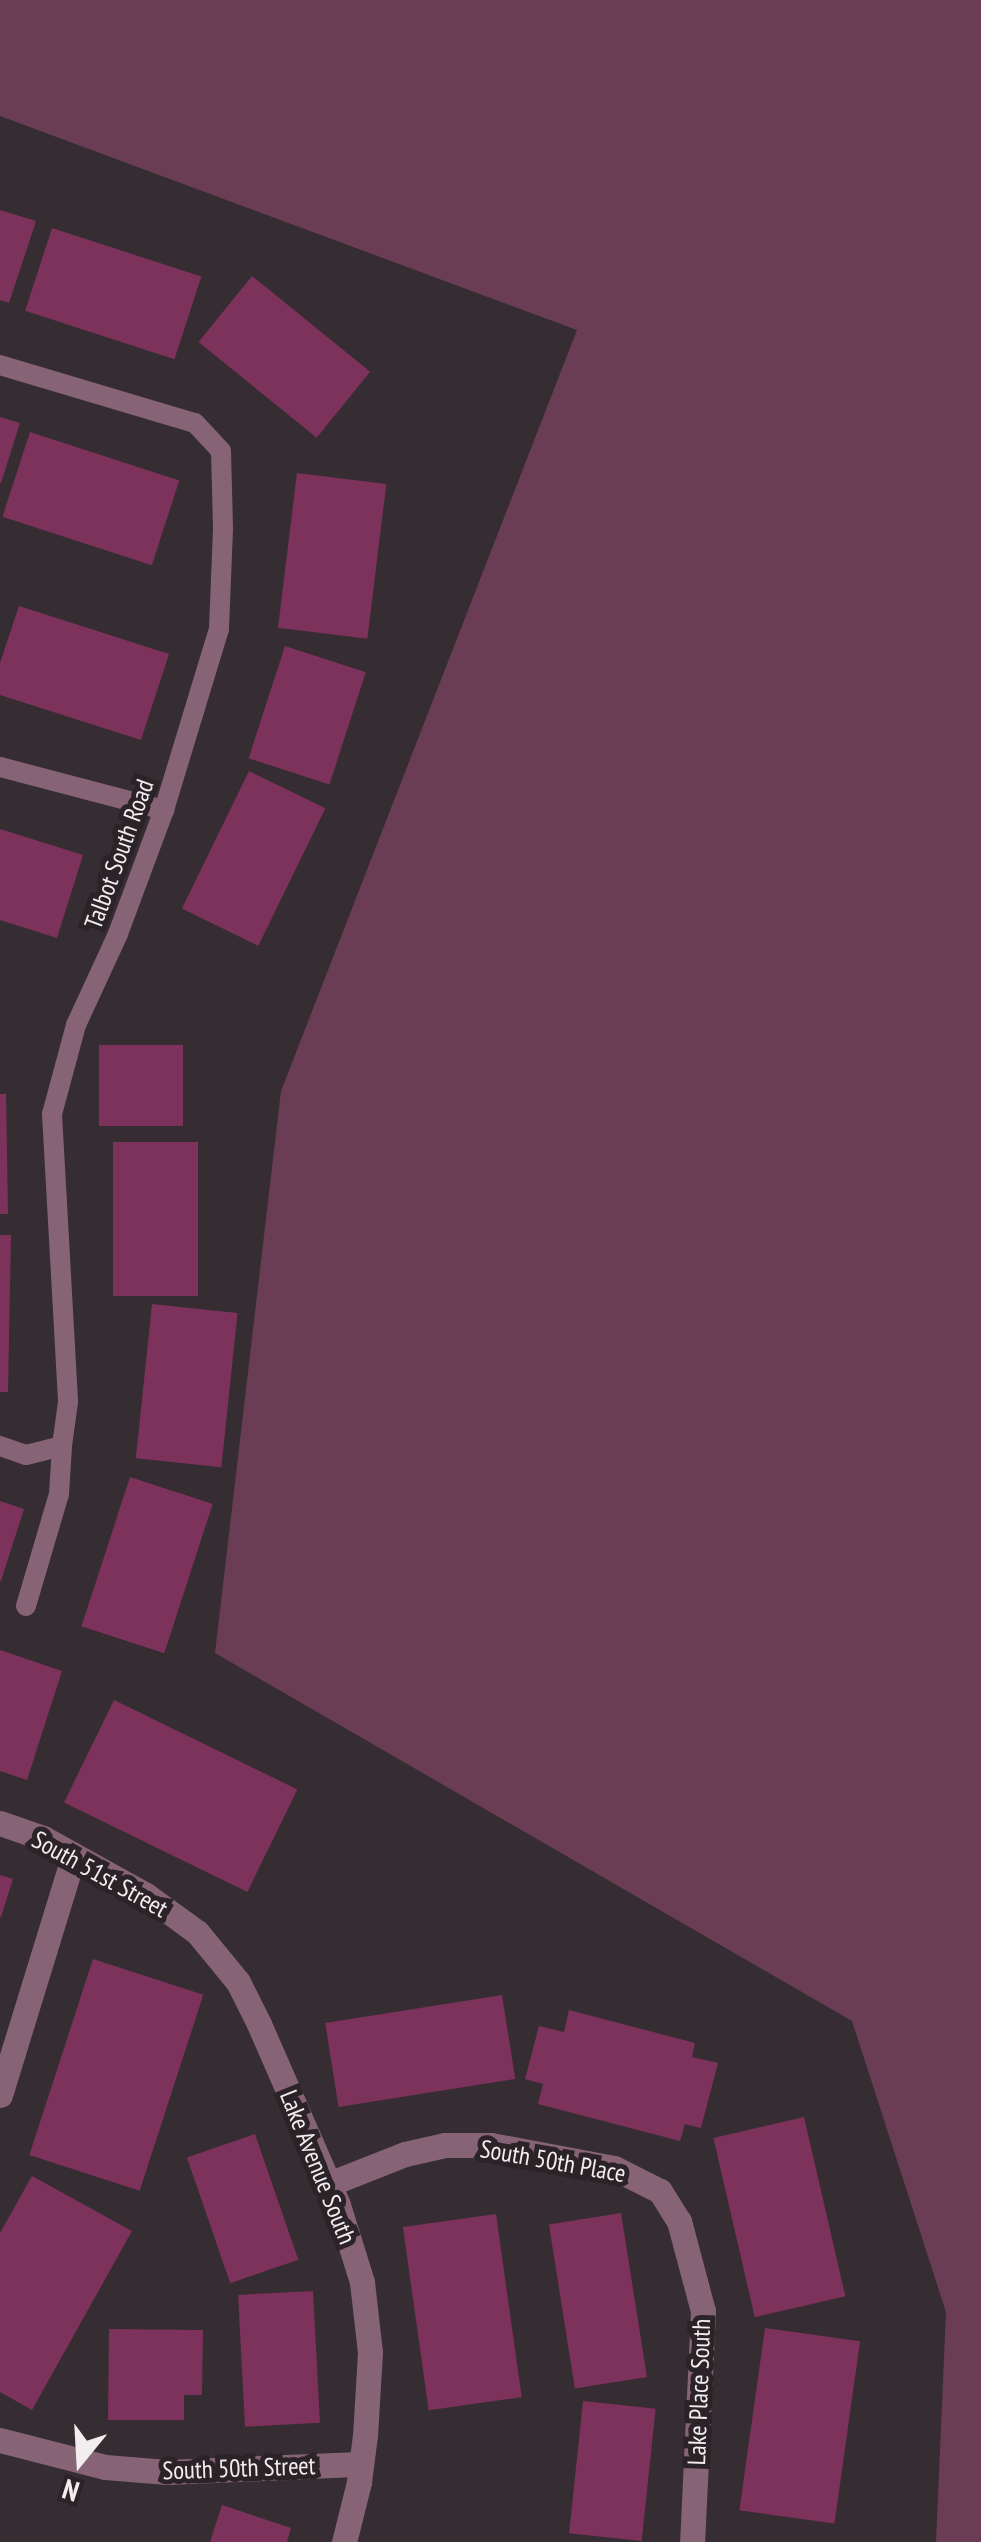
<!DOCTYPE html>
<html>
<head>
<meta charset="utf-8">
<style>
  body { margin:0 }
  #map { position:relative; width:981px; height:2542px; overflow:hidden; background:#352d31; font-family:"PT Sans Narrow",sans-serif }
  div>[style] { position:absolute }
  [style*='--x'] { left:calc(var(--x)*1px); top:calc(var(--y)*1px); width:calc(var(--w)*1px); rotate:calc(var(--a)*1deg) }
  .green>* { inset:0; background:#6a3d54 }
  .building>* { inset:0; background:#7d325c; transform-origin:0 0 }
  .service>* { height:20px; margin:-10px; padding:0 10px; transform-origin:10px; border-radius:10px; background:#876475 }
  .minor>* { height:25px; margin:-12.5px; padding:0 12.5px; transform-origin:12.5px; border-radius:12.5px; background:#876475 }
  span { translate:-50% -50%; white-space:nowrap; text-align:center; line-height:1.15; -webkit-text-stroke:10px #2b2327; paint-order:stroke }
  .street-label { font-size:25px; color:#f2edef }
  .north { position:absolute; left:30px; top:2412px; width:100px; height:100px; -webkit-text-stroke:8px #2b2327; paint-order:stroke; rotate:198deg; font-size:28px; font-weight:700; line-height:40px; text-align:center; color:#f2edef }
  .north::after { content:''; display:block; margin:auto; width:35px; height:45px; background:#f2edef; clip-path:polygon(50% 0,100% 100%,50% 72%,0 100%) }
</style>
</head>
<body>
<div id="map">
  <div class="green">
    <div style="clip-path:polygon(0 0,981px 0,981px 2542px,936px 2542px,946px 2312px,852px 2021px,215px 1653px,281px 1091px,577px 330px,0 116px)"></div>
  </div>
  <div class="building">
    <div style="clip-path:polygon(0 210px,36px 221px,9px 303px,0 300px)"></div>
    <div style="left:52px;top:228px;width:157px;height:87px;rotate:18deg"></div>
    <div style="left:252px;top:276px;width:152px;height:85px;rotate:39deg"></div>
    <div style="clip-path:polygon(0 417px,20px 423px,1px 483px,0 483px)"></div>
    <div style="left:30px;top:432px;width:157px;height:89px;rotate:18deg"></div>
    <div style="left:297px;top:473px;width:90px;height:156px;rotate:7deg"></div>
    <div style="clip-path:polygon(19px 606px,169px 654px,141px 740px,0 695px,0 663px)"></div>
    <div style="left:285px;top:646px;width:85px;height:118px;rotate:18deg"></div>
    <div style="left:249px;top:771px;width:85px;height:153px;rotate:26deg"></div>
    <div style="clip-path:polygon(0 829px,83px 855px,57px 938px,0 920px)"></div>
    <div style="left:99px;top:1045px;width:84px;height:81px"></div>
    <div style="clip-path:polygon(0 1094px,6px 1094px,8px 1214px,0 1214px)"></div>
    <div style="left:113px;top:1142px;width:85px;height:154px"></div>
    <div style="clip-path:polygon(0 1235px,11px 1235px,8px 1392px,0 1392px)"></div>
    <div style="left:152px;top:1304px;width:86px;height:155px;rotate:6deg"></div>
    <div style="left:130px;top:1477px;width:87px;height:157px;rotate:18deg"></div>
    <div style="clip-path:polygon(0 1501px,24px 1509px,1px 1581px,0 1581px)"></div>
    <div style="clip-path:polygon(0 1650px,62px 1671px,27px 1780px,0 1771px)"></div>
    <div style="left:114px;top:1700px;width:204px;height:114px;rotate:26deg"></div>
    <div style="clip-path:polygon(0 1875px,13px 1879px,1px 1917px,0 1917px)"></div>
    <div style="left:93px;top:1959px;width:116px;height:206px;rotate:18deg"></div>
    <div style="left:502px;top:1995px;width:85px;height:179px;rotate:81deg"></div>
    <div style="clip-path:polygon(569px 2010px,695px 2043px,692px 2057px,718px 2063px,701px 2128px,685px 2124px,680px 2141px,538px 2104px,543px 2084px,525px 2079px,539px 2026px,564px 2032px)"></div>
    <div style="left:804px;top:2117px;width:184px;height:93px;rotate:77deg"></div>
    <div style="left:255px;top:2134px;width:133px;height:72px;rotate:71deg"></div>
    <div style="clip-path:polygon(32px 2176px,132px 2231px,32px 2410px,0 2392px,0 2233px)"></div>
    <div style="left:621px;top:2213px;width:166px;height:73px;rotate:81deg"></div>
    <div style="left:496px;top:2214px;width:185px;height:94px;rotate:82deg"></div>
    <div style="left:313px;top:2291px;width:132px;height:75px;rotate:87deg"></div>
    <div style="left:765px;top:2328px;width:96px;height:184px;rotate:8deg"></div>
    <div style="clip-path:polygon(109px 2329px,203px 2330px,202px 2395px,184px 2395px,184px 2420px,108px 2420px)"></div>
    <div style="left:583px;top:2401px;width:73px;height:133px;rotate:6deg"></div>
    <div style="clip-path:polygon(222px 2505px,291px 2528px,287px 2542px,210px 2542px)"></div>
  </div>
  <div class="service">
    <div style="--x:0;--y:365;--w:203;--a:16.6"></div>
    <div style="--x:195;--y:423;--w:38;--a:47"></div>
    <div style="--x:221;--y:451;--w:78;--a:88.5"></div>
    <div style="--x:223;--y:529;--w:100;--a:92.3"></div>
    <div style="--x:219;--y:629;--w:189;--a:106.9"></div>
    <div style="--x:164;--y:810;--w:132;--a:110.4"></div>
    <div style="--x:118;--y:934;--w:100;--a:114.8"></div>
    <div style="--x:76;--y:1025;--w:92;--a:105.1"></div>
    <div style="--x:52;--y:1114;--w:288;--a:86.8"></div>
    <div style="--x:68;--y:1402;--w:44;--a:97.8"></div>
    <div style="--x:62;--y:1446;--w:37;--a:166"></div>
    <div style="--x:26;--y:1455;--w:28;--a:-161"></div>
    <div style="--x:0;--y:767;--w:170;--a:14.7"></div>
    <div style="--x:26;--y:1606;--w:117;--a:-73.6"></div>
    <div style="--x:59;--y:1494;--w:48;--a:-86.4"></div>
  </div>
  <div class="minor">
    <div style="--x:0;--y:1823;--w:46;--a:19.2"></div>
    <div style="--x:43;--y:1838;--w:118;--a:29"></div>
    <div style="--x:146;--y:1895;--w:63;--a:36"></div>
    <div style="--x:197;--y:1932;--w:65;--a:50.6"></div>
    <div style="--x:238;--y:1982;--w:47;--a:63.4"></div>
    <div style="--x:259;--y:2024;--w:197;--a:66.4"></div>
    <div style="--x:338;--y:2205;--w:81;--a:72.7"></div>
    <div style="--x:362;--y:2282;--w:70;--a:83.5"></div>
    <div style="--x:370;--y:2352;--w:83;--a:93.4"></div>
    <div style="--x:365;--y:2435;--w:47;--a:97.3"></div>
    <div style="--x:359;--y:2482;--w:62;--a:104"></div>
    <div style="--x:0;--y:2095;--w:251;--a:-72.9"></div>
    <div style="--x:329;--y:2184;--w:82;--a:-21.5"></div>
    <div style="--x:405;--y:2154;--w:41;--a:-12.7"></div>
    <div style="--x:445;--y:2145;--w:46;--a:0"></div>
    <div style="--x:491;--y:2145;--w:125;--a:10.6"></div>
    <div style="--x:614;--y:2168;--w:51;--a:26.6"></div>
    <div style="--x:660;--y:2191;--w:36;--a:58"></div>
    <div style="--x:679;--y:2221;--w:93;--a:75.1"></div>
    <div style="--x:703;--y:2311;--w:231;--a:92.7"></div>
    <div style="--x:0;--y:2440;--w:108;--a:14.4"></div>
    <div style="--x:105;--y:2467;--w:62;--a:4.6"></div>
    <div style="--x:167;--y:2472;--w:194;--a:-2.4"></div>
  </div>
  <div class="street-label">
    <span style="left:119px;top:854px;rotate:-70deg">Talbot South Road</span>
    <span style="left:100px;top:1874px;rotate:29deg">South 51st Street</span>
    <span style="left:553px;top:2161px;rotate:10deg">South 50th Place</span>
    <span style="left:318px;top:2167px;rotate:68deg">Lake Avenue South</span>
    <span style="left:699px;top:2392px;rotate:-88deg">Lake Place South</span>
    <span style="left:239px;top:2468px;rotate:-2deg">South 50th Street</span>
  </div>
  <div class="north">N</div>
</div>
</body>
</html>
